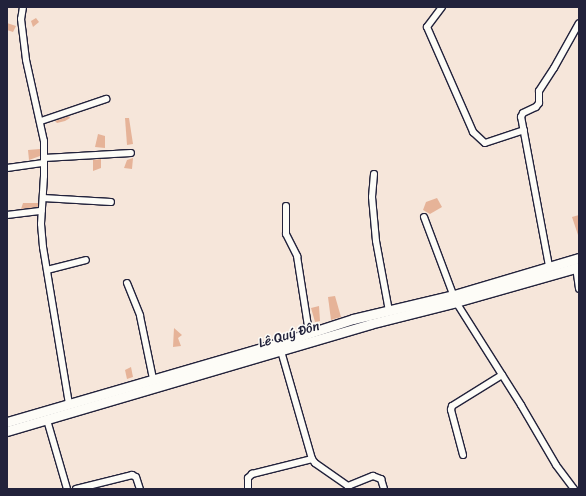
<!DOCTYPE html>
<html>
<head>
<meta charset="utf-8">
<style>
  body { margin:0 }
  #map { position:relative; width:586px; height:496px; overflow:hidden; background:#f6e6da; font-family:Sriracha,sans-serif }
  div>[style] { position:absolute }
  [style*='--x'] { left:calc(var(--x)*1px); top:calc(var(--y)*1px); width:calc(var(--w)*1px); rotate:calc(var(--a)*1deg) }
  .building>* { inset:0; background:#e6b398 }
  .roads { filter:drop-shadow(1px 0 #22223b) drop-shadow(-1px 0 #22223b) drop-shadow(0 1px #22223b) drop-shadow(0 -1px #22223b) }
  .street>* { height:6px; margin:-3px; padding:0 3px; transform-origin:3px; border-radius:3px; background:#fdfcf7 }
  .secondary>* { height:9px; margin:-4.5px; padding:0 4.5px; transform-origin:4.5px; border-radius:4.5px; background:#fdfcf7 }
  span { translate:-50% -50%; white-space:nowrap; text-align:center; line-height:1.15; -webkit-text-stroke:3px #fdfcf7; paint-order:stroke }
  .street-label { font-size:13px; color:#22223b }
  .frame { position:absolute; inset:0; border:8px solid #22223b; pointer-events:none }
</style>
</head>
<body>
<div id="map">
  <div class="building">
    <div style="clip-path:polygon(36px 18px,39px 22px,33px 27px,31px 21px)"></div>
    <div style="clip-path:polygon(7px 23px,16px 26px,13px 32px,7px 30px)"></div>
    <div style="clip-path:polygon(69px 116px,70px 118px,65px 121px,57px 123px,55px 121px)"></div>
    <div style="clip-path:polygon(125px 118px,129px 118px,133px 144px,127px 145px)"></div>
    <div style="clip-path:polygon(98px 134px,105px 136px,105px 148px,95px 147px)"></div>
    <div style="clip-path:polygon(40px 149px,40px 156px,29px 160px,28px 150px)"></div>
    <div style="clip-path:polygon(133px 158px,132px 169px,124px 168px,127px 160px)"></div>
    <div style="clip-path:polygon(101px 159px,101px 168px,93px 171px,93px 160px)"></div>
    <div style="clip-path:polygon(437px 198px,442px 207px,430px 214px,423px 210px,426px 202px)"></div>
    <div style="clip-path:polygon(23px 203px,38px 203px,38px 207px,21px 209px)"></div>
    <div style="clip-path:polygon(579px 215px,579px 235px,578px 235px,572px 217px)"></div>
    <div style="clip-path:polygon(335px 296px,341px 317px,331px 320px,328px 297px)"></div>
    <div style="clip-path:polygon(319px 306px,320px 321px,315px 322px,311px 308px)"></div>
    <div style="clip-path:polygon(174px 328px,182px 335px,178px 338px,181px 346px,173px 347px)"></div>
    <div style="clip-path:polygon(131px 367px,133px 377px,127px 379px,125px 370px)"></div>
  </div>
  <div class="roads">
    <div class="street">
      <div style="--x:23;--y:7;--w:12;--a:99"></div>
      <div style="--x:21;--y:19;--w:41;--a:83"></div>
      <div style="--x:26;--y:60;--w:83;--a:77.5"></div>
      <div style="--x:44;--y:141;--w:35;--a:90"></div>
      <div style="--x:44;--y:176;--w:48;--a:93.6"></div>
      <div style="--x:41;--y:224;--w:23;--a:85"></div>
      <div style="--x:43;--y:247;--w:159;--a:80.6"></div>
      <div style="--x:442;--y:7;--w:25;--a:127"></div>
      <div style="--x:427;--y:27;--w:115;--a:66.3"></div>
      <div style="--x:473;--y:132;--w:16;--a:43"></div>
      <div style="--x:485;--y:143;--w:41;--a:-18.4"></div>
      <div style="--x:41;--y:121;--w:69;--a:-18.7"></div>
      <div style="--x:44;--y:158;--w:87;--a:-3.3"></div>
      <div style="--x:7;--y:168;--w:37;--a:-8"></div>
      <div style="--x:374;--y:174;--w:23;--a:95"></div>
      <div style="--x:372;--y:197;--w:44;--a:84.8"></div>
      <div style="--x:376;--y:241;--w:71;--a:79.5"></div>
      <div style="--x:43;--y:198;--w:68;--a:3.4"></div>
      <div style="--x:286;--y:206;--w:28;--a:90"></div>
      <div style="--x:286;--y:234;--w:25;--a:63"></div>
      <div style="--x:297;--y:256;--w:78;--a:81.1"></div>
      <div style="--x:7;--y:215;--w:35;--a:-7"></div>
      <div style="--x:424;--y:217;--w:91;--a:69.4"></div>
      <div style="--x:456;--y:302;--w:122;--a:57.7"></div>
      <div style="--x:521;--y:405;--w:69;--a:59.7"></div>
      <div style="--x:556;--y:465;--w:30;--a:53"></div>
      <div style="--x:549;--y:266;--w:152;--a:-100.6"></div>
      <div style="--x:521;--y:117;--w:4;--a:-63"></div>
      <div style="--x:523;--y:113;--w:14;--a:-25"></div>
      <div style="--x:536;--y:107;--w:5;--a:-53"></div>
      <div style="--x:539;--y:103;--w:12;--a:-90"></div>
      <div style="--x:539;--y:91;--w:27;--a:-57"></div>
      <div style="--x:554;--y:68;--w:51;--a:-60.9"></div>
      <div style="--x:576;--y:267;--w:22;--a:82"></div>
      <div style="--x:47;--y:270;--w:40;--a:-14.4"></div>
      <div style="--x:127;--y:283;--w:35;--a:68"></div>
      <div style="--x:140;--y:316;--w:64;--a:78.3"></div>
      <div style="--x:281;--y:351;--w:112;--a:74"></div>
      <div style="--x:312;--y:459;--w:5;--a:53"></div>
      <div style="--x:315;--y:463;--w:40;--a:34.9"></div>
      <div style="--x:348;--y:486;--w:3;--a:72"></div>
      <div style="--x:47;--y:420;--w:72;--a:73.8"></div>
      <div style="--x:463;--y:455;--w:47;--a:-104.9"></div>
      <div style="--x:451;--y:410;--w:4;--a:-76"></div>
      <div style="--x:452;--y:406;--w:59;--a:-31.8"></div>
      <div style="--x:348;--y:486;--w:27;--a:-22"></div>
      <div style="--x:373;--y:476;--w:9;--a:21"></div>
      <div style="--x:381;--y:479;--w:10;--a:73"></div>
      <div style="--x:76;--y:489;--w:58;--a:-14"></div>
      <div style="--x:132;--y:475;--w:4;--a:27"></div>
      <div style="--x:136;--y:477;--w:13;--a:72"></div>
      <div style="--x:248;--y:489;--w:11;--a:-90"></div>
      <div style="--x:248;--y:478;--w:6;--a:-45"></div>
      <div style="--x:252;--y:474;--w:62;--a:-14"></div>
    </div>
    <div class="secondary">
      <div style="--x:7;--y:422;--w:280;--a:-16.2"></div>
      <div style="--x:276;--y:344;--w:81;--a:-18"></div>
      <div style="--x:353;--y:319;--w:104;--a:-13.4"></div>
      <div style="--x:454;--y:295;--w:130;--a:-16.5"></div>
      <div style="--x:7;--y:431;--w:378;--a:-16.4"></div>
      <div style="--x:370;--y:324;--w:89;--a:-14.3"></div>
      <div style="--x:456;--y:302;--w:128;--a:-15.9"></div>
    </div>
  </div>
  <div class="street-label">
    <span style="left:289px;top:335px;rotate:-17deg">Lê Quý Đôn</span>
  </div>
  <div class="frame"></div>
</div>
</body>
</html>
